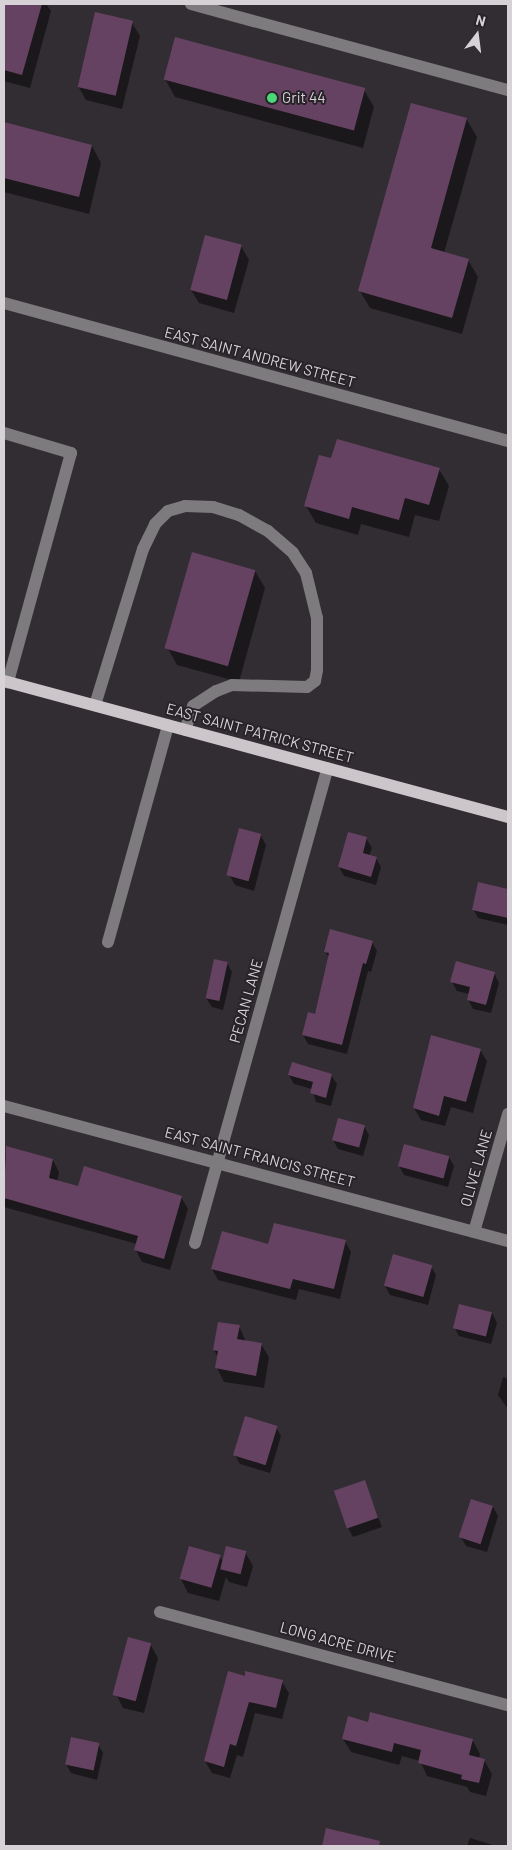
<!DOCTYPE html>
<html>
<head>
<meta charset="utf-8">
<style>
  body { margin:0 }
  #map { position:relative; width:512px; height:1850px; overflow:hidden; background:#322d32; font-family:Barlow,sans-serif }
  div>[style] { position:absolute }
  [style*='--x'] { left:calc(var(--x)*1px); top:calc(var(--y)*1px); width:calc(var(--w)*1px); rotate:calc(var(--a)*1deg) }
  .shadow>* { inset:0; background:#0007 }
  .building>* { inset:0; background:#664262; transform-origin:0 0 }
  .minor>* { height:12px; margin:-6px; padding:0 6px; transform-origin:6px; border-radius:6px; background:#7d7b7d }
  .major>* { height:12px; margin:-6px; padding:0 6px; transform-origin:6px; border-radius:6px; background:#ccc6cb }
  .dots>* { width:14px; height:14px; translate:-50% -50%; box-sizing:border-box; border:2px solid #282328; border-radius:50% }
  span { translate:-50% -50%; white-space:nowrap; text-align:center; line-height:1.15; -webkit-text-stroke:4px #282328; paint-order:stroke }
  .poi-label { font-size:15px; color:#d6d2d5 }
  .left { translate:0 -50%; text-align:left }
  .street-label { font-size:15px; color:#d6d2d5 }
  .frame { position:absolute; inset:0; border:5px solid #d6d2d5; pointer-events:none }
  .north { position:absolute; left:452px; top:10px; width:50px; height:50px; -webkit-text-stroke:4px #282328; paint-order:stroke; rotate:15deg; font-size:14px; font-weight:700; line-height:20px; text-align:center; color:#d6d2d5 }
  .north::after { content:''; display:block; margin:auto; width:18px; height:22px; background:#d6d2d5; clip-path:polygon(50% 0,100% 100%,50% 72%,0 100%) }
</style>
</head>
<body>
<div id="map">
  <div class="shadow">
    <div style="clip-path:polygon(4px 4px,46px 4px,51px 11px,30px 88px,4px 81px)"></div>
    <div style="clip-path:polygon(132px 23px,140px 36px,122px 109px,86px 100px,78px 86px)"></div>
    <div style="clip-path:polygon(165px 79px,364px 90px,374px 107px,363px 148px,175px 97px)"></div>
    <div style="clip-path:polygon(412px 104px,467px 120px,477px 137px,444px 253px,468px 260px,478px 277px,462px 334px,370px 308px,360px 291px)"></div>
    <div style="clip-path:polygon(4px 124px,92px 146px,101px 163px,89px 214px,4px 192px)"></div>
    <div style="clip-path:polygon(241px 246px,249px 260px,234px 313px,199px 303px,191px 290px)"></div>
    <div style="clip-path:polygon(332px 460px,439px 469px,449px 486px,439px 521px,415px 515px,409px 537px,361px 524px,358px 535px,316px 523px,306px 506px)"></div>
    <div style="clip-path:polygon(255px 571px,265px 588px,239px 682px,177px 665px,167px 647px)"></div>
    <div style="clip-path:polygon(261px 836px,266px 845px,254px 891px,235px 885px,230px 876px)"></div>
    <div style="clip-path:polygon(366px 838px,372px 848px,369px 856px,376px 858px,381px 867px,376px 885px,344px 876px,339px 867px)"></div>
    <div style="clip-path:polygon(479px 884px,508px 890px,508px 925px,478px 918px,473px 909px)"></div>
    <div style="clip-path:polygon(372px 942px,377px 951px,371px 972px,368px 971px,347px 1054px,308px 1044px,303px 1035px,316px 1016px,329px 958px,325px 951px)"></div>
    <div style="clip-path:polygon(227px 963px,232px 972px,223px 1010px,212px 1007px,206px 998px)"></div>
    <div style="clip-path:polygon(494px 973px,499px 983px,491px 1013px,473px 1009px,468px 999px,469px 994px,457px 991px,452px 982px)"></div>
    <div style="clip-path:polygon(480px 1050px,487px 1061px,473px 1113px,451px 1107px,445px 1126px,421px 1120px,414px 1108px)"></div>
    <div style="clip-path:polygon(289px 1075px,331px 1075px,337px 1084px,331px 1106px,316px 1102px,312px 1089px,294px 1084px)"></div>
    <div style="clip-path:polygon(364px 1126px,369px 1135px,363px 1156px,338px 1149px,333px 1140px)"></div>
    <div style="clip-path:polygon(7px 1148px,53px 1160px,59px 1172px,57px 1182px,79px 1187px,181px 1197px,188px 1209px,170px 1270px,142px 1262px,136px 1250px,137px 1244px,4px 1207px,4px 1158px)"></div>
    <div style="clip-path:polygon(449px 1157px,454px 1166px,448px 1187px,404px 1175px,399px 1166px)"></div>
    <div style="clip-path:polygon(223px 1232px,269px 1245px,345px 1241px,351px 1252px,340px 1299px,299px 1289px,296px 1300px,218px 1280px,212px 1269px)"></div>
    <div style="clip-path:polygon(431px 1266px,436px 1275px,428px 1305px,390px 1295px,385px 1286px)"></div>
    <div style="clip-path:polygon(460px 1305px,492px 1313px,497px 1323px,491px 1344px,459px 1336px,454px 1327px)"></div>
    <div style="clip-path:polygon(239px 1326px,246px 1342px,261px 1344px,269px 1357px,264px 1388px,224px 1382px,217px 1368px,218px 1357px,214px 1350px)"></div>
    <div style="clip-path:polygon(503px 1377px,508px 1379px,508px 1409px,498px 1395px)"></div>
    <div style="clip-path:polygon(276px 1427px,281px 1436px,270px 1473px,240px 1464px,235px 1455px)"></div>
    <div style="clip-path:polygon(364px 1481px,382px 1527px,353px 1537px,348px 1528px)"></div>
    <div style="clip-path:polygon(493px 1507px,498px 1516px,487px 1552px,466px 1546px,461px 1537px)"></div>
    <div style="clip-path:polygon(245px 1552px,253px 1566px,247px 1587px,229px 1582px,226px 1577px,219px 1601px,188px 1593px,181px 1579px,220px 1557px,223px 1562px)"></div>
    <div style="clip-path:polygon(150px 1644px,158px 1658px,144px 1713px,123px 1708px,116px 1694px)"></div>
    <div style="clip-path:polygon(245px 1677px,282px 1682px,289px 1693px,282px 1719px,255px 1713px,243px 1757px,237px 1755px,230px 1778px,212px 1773px,205px 1761px)"></div>
    <div style="clip-path:polygon(369px 1723px,473px 1741px,480px 1754px,479px 1759px,484px 1760px,492px 1774px,486px 1796px,470px 1792px,467px 1787px,427px 1776px,420px 1761px,402px 1756px,399px 1765px,351px 1752px,343px 1739px)"></div>
    <div style="clip-path:polygon(98px 1744px,103px 1753px,97px 1780px,71px 1773px,66px 1764px)"></div>
    <div style="clip-path:polygon(470px 1838px,493px 1845px,494px 1846px,467px 1846px)"></div>
  </div>
  <div class="building">
    <div style="clip-path:polygon(4px 4px,42px 4px,22px 75px,4px 70px)"></div>
    <div style="left:95px;top:12px;width:39px;height:77px;rotate:13deg"></div>
    <div style="left:175px;top:37px;width:197px;height:44px;rotate:15deg"></div>
    <div style="clip-path:polygon(411px 103px,467px 118px,431px 248px,469px 259px,452px 318px,358px 291px)"></div>
    <div style="clip-path:polygon(4px 122px,92px 145px,79px 197px,4px 178px)"></div>
    <div style="left:205px;top:235px;width:38px;height:57px;rotate:15deg"></div>
    <div style="clip-path:polygon(337px 439px,440px 468px,429px 505px,405px 498px,399px 520px,352px 507px,349px 519px,304px 506px,319px 455px,331px 458px)"></div>
    <div style="left:192px;top:552px;width:66px;height:100px;rotate:16deg"></div>
    <div style="left:239px;top:828px;width:23px;height:49px;rotate:15deg"></div>
    <div style="clip-path:polygon(348px 832px,367px 837px,363px 853px,377px 857px,371px 877px,338px 867px)"></div>
    <div style="clip-path:polygon(478px 882px,508px 889px,508px 918px,472px 910px)"></div>
    <div style="clip-path:polygon(330px 929px,373px 941px,366px 964px,363px 963px,342px 1045px,302px 1035px,308px 1012px,315px 1014px,329px 953px,324px 952px)"></div>
    <div style="left:214px;top:959px;width:14px;height:40px;rotate:12deg"></div>
    <div style="clip-path:polygon(456px 961px,495px 972px,486px 1005px,467px 1000px,470px 987px,450px 982px)"></div>
    <div style="clip-path:polygon(431px 1035px,481px 1049px,466px 1102px,444px 1096px,439px 1116px,413px 1108px)"></div>
    <div style="clip-path:polygon(292px 1062px,332px 1074px,326px 1098px,310px 1093px,313px 1082px,288px 1075px)"></div>
    <div style="left:338px;top:1118px;width:28px;height:23px;rotate:15deg"></div>
    <div style="left:404px;top:1144px;width:47px;height:23px;rotate:15deg"></div>
    <div style="clip-path:polygon(6px 1146px,53px 1159px,49px 1178px,78px 1186px,84px 1166px,182px 1196px,164px 1259px,134px 1250px,138px 1236px,4px 1198px)"></div>
    <div style="clip-path:polygon(274px 1223px,346px 1240px,334px 1289px,293px 1279px,290px 1289px,211px 1269px,222px 1231px,268px 1244px)"></div>
    <div style="left:393px;top:1254px;width:41px;height:33px;rotate:16deg"></div>
    <div style="left:459px;top:1304px;width:34px;height:25px;rotate:14deg"></div>
    <div style="clip-path:polygon(218px 1322px,240px 1325px,237px 1339px,262px 1343px,256px 1376px,215px 1368px,218px 1351px,213px 1350px)"></div>
    <div style="left:245px;top:1416px;width:34px;height:41px;rotate:17deg"></div>
    <div style="left:365px;top:1480px;width:40px;height:33px;rotate:71deg"></div>
    <div style="left:471px;top:1499px;width:23px;height:40px;rotate:18deg"></div>
    <div style="left:189px;top:1546px;width:33px;height:34px;rotate:16deg"></div>
    <div style="left:226px;top:1546px;width:21px;height:24px;rotate:14deg"></div>
    <div style="left:128px;top:1637px;width:24px;height:60px;rotate:15deg"></div>
    <div style="clip-path:polygon(228px 1671px,245px 1676px,245px 1671px,283px 1680px,276px 1708px,249px 1702px,236px 1746px,230px 1744px,224px 1767px,204px 1761px)"></div>
    <div style="clip-path:polygon(370px 1712px,473px 1739px,469px 1755px,485px 1759px,479px 1783px,461px 1779px,462px 1775px,418px 1763px,421px 1750px,394px 1743px,392px 1752px,342px 1739px,348px 1716px,368px 1722px)"></div>
    <div style="left:71px;top:1737px;width:29px;height:28px;rotate:12deg"></div>
    <div style="clip-path:polygon(326px 1828px,380px 1841px,379px 1846px,322px 1846px)"></div>
  </div>
  <div class="minor">
    <div style="--x:191;--y:4;--w:328;--a:15.2"></div>
    <div style="--x:4;--y:303;--w:523;--a:15.31"></div>
    <div style="--x:4;--y:433;--w:70;--a:16.6"></div>
    <div style="--x:71;--y:453;--w:238;--a:105.4"></div>
    <div style="--x:95;--y:705;--w:163;--a:-72.9"></div>
    <div style="--x:143;--y:549;--w:28;--a:-64"></div>
    <div style="--x:155;--y:524;--w:18;--a:-45"></div>
    <div style="--x:168;--y:511;--w:18;--a:-16"></div>
    <div style="--x:185;--y:506;--w:28;--a:2"></div>
    <div style="--x:213;--y:507;--w:27;--a:17"></div>
    <div style="--x:239;--y:515;--w:33;--a:29"></div>
    <div style="--x:268;--y:531;--w:33;--a:41"></div>
    <div style="--x:293;--y:553;--w:24;--a:57"></div>
    <div style="--x:306;--y:573;--w:46;--a:76.3"></div>
    <div style="--x:317;--y:618;--w:52;--a:90"></div>
    <div style="--x:317;--y:670;--w:11;--a:100"></div>
    <div style="--x:315;--y:681;--w:10;--a:143"></div>
    <div style="--x:307;--y:687;--w:75;--a:-178.5"></div>
    <div style="--x:232;--y:685;--w:17;--a:159"></div>
    <div style="--x:216;--y:691;--w:27;--a:147"></div>
    <div style="--x:193;--y:706;--w:25;--a:108"></div>
    <div style="--x:108;--y:942;--w:225;--a:-74.5"></div>
    <div style="--x:4;--y:1106;--w:522;--a:15"></div>
    <div style="--x:474;--y:1232;--w:123;--a:-73.9"></div>
    <div style="--x:195;--y:1243;--w:493;--a:-74.4"></div>
    <div style="--x:160;--y:1612;--w:360;--a:15"></div>
  </div>
  <div class="major">
    <div style="--x:4;--y:681;--w:522;--a:15.1"></div>
  </div>
  <div class="dots">
    <div style="left:272px;top:98px;background:#4bd677"></div>
  </div>
  <div class="poi-label">
    <span class="left" style="left:282px;top:98px">Grit 44</span>
  </div>
  <div class="street-label">
    <span style="left:260px;top:357px;rotate:15deg">EAST SAINT ANDREW STREET</span>
    <span style="left:260px;top:733px;rotate:15deg">EAST SAINT PATRICK STREET</span>
    <span style="left:246px;top:1001px;rotate:-74deg">PECAN LANE</span>
    <span style="left:260px;top:1157px;rotate:15deg">EAST SAINT FRANCIS STREET</span>
    <span style="left:476px;top:1168px;rotate:-74deg">OLIVE LANE</span>
    <span style="left:338px;top:1642px;rotate:15deg">LONG ACRE DRIVE</span>
  </div>
  <div class="frame"></div>
  <div class="north">N</div>
</div>
</body>
</html>
